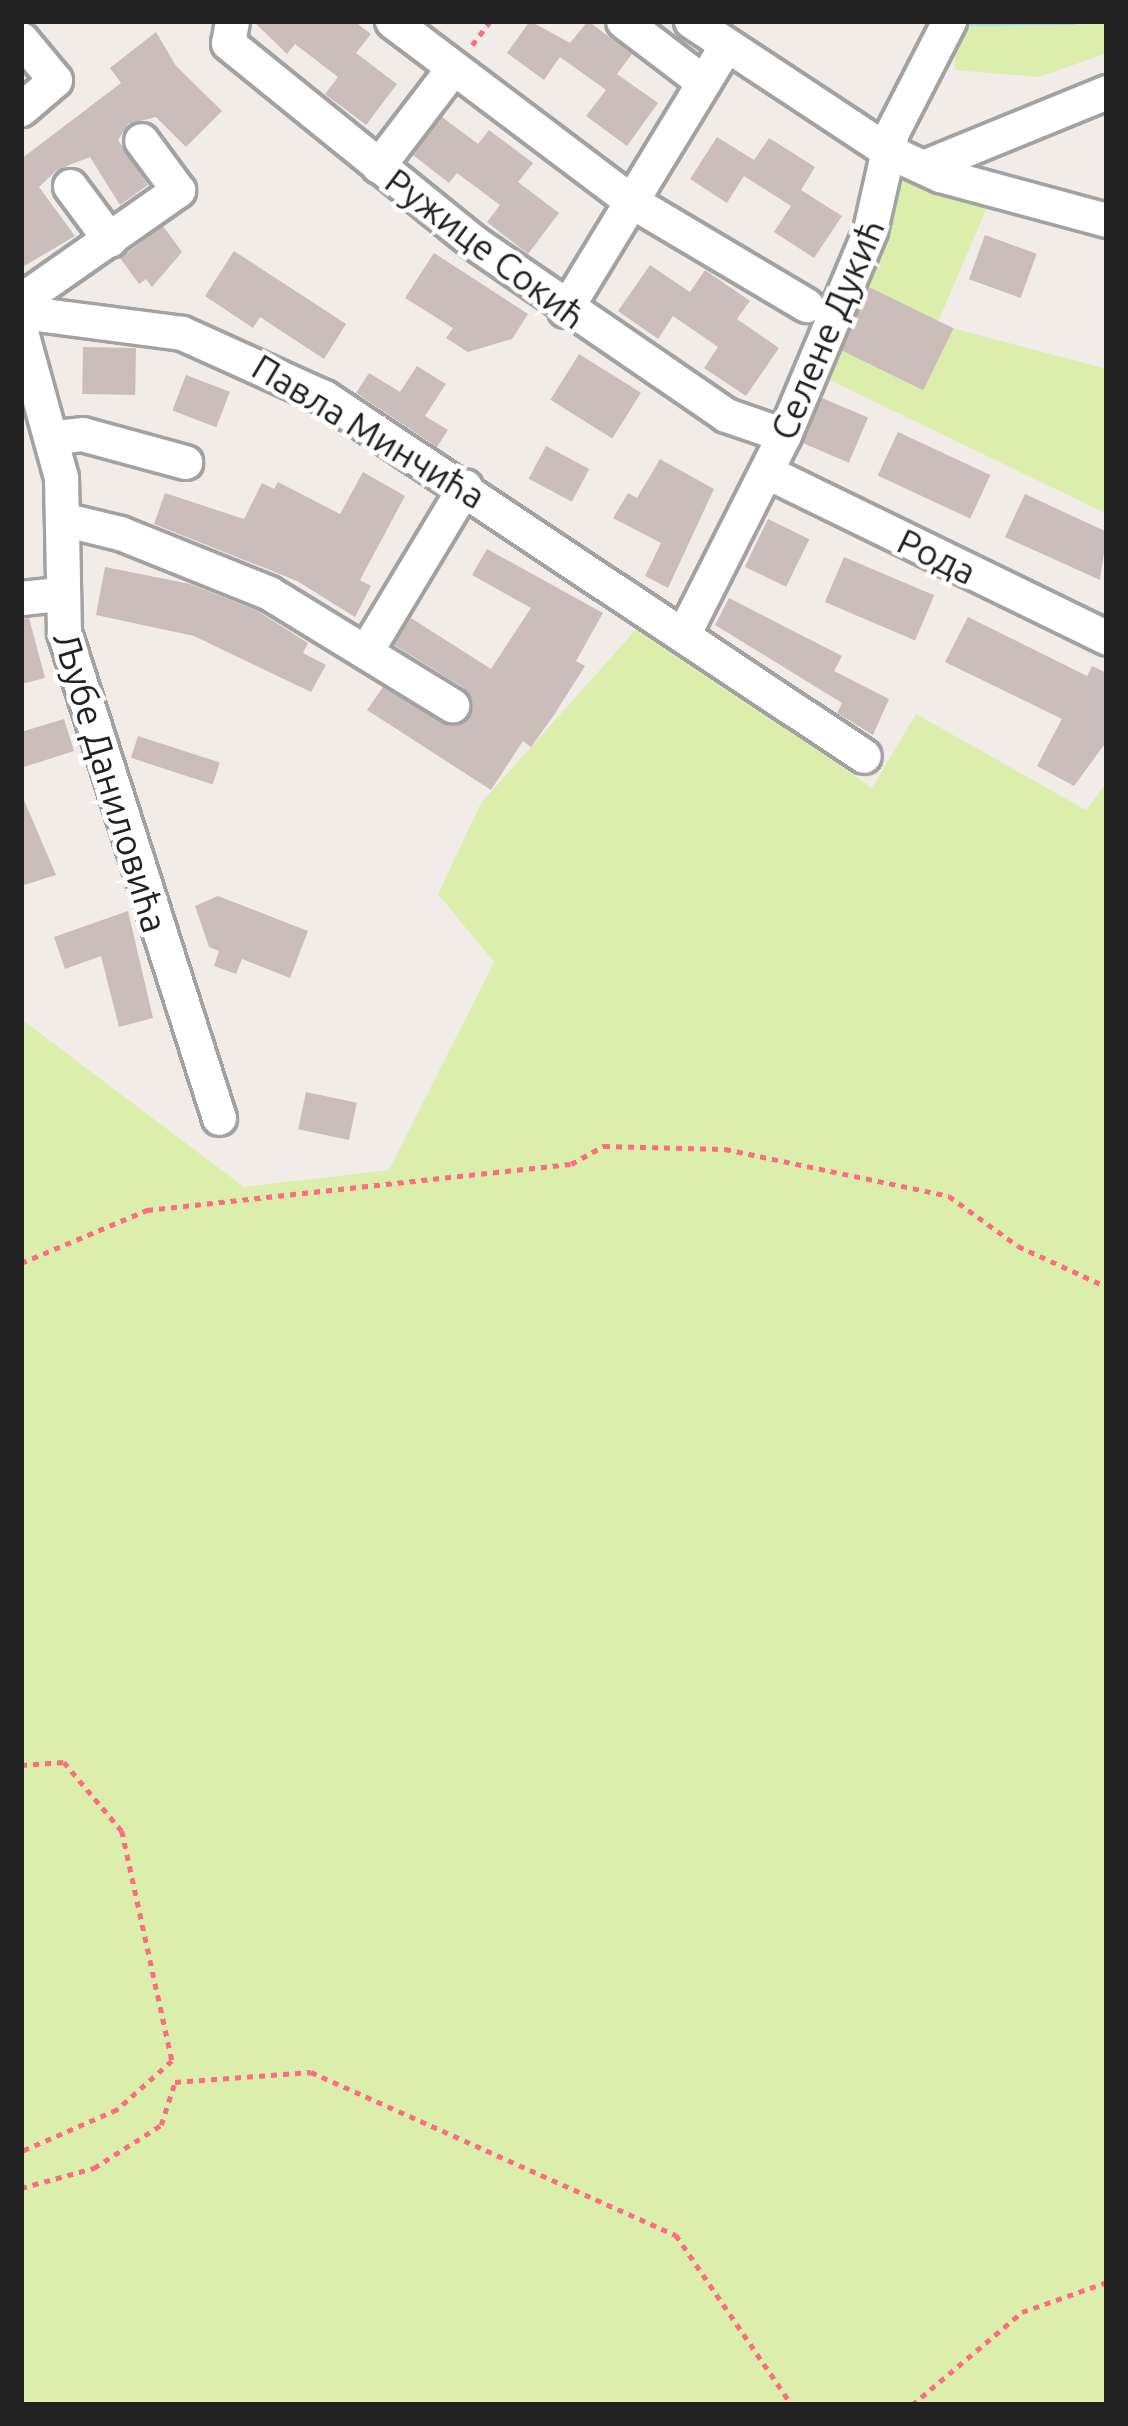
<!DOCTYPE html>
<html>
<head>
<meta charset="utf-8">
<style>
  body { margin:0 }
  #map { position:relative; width:1128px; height:2426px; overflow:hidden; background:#f2ece8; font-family:Ubuntu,sans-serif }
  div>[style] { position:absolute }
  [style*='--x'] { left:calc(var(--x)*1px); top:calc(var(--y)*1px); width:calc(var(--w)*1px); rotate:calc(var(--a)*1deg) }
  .grass>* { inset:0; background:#dceeac }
  .stream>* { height:8px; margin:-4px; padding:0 4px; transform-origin:4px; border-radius:4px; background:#a6e1e1 }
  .building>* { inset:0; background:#cabdba; transform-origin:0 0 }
  .path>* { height:4.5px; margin-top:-2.25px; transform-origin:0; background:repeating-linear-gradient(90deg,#ff6c7f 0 6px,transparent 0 12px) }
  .roads { filter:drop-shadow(3px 0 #a2a2a2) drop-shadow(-3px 0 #a2a2a2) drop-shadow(0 3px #a2a2a2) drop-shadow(0 -3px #a2a2a2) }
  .minor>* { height:33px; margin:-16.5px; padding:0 16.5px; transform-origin:16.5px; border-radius:16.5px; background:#fff }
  span { translate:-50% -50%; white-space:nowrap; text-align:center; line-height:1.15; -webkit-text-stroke:9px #fff; paint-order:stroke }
  .street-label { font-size:36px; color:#212121 }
  .frame { position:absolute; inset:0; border:24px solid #212121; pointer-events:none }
</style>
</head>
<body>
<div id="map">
  <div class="grass">
    <div style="clip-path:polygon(971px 21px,1107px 21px,1107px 53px,1039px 77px,955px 70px,954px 47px)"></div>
    <div style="clip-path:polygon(888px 151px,994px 191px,937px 324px,1107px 369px,1107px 514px,809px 370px)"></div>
    <div style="clip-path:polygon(639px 626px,872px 788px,916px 714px,1086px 810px,1107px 782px,1107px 2405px,21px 2405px,21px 1019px,244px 1187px,389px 1170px,494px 962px,438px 894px,481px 803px)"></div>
  </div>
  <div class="stream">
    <div style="--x:959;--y:22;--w:114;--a:-0.5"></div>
  </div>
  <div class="building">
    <div style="clip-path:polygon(253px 21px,354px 21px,371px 34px,356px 53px,397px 84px,366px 125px,325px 94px,338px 77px,295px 44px,287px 54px)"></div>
    <div style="clip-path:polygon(530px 21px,570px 43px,588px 21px,632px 54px,617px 74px,658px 103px,627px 146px,586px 116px,606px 90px,560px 57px,544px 80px,507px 53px)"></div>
    <div style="clip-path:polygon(156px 32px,176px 66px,222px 111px,186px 147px,156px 117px,128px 124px,118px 140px,148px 185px,120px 205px,90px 157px,57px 170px,39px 187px,75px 236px,21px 268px,21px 159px,121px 83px,110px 68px)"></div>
    <div style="clip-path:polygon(442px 117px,478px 144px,489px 130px,533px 163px,518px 182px,559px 213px,528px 254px,487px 222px,500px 205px,457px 173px,449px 183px,413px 155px)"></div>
    <div style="clip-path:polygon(717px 137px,754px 160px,769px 138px,815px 167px,801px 190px,842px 216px,814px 258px,774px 232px,791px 206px,744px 176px,727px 203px,690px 179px)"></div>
    <div style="clip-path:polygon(163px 226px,182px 252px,152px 287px,146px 279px,139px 284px,120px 258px)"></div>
    <div style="left:985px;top:235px;width:55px;height:47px;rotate:20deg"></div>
    <div style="clip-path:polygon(234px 251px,346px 324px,324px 359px,260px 317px,253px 328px,205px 296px)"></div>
    <div style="clip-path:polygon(434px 253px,528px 314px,512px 339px,468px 352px,446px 338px,453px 328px,405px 298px)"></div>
    <div style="clip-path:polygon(650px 265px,690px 292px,705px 270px,750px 301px,737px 319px,779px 348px,746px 396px,704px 368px,718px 347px,673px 316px,658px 339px,618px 311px)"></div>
    <div style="left:869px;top:287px;width:94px;height:69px;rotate:26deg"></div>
    <div style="left:83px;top:347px;width:53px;height:47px;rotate:1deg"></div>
    <div style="left:579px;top:354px;width:73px;height:54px;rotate:32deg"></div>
    <div style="clip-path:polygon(417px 366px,446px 384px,425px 416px,448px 430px,437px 447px,356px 393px,369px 373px,400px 392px)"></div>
    <div style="left:186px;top:375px;width:47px;height:38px;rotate:21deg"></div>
    <div style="left:822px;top:398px;width:50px;height:49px;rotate:23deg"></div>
    <div style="left:898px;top:432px;width:102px;height:48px;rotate:25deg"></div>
    <div style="left:546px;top:446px;width:49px;height:37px;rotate:28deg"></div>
    <div style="clip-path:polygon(660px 459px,714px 489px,668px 588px,645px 576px,661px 543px,613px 518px,628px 493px,637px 498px)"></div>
    <div style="clip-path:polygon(363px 472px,405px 496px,360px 580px,371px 586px,355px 617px,297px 581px,154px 524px,165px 493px,244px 519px,262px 483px,274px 489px,278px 482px,340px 514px)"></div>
    <div style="clip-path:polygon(1025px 494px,1107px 532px,1100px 580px,1005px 537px)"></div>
    <div style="left:768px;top:519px;width:46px;height:53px;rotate:26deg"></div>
    <div style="clip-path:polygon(487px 549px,603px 613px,576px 661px,585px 666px,554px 715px,531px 747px,523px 741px,491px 790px,367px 710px,383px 687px,442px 723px,469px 717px,464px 688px,394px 645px,411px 618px,491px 669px,531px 608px,472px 575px)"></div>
    <div style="left:844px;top:557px;width:98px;height:49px;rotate:23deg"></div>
    <div style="clip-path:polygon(105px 567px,190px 584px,256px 610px,308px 643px,303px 653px,326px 665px,311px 692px,194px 636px,96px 615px)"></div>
    <div style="clip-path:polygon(729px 598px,842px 656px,834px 671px,889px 699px,873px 735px,837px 713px,842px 703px,715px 625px)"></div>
    <div style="clip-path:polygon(968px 617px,1087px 676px,1092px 666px,1107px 673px,1107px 741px,1074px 786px,1037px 766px,1062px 719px,945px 662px)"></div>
    <div style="clip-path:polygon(29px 618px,45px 678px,21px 684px,21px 619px)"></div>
    <div style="clip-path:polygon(64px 719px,74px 751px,21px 768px,21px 732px)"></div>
    <div style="left:138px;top:736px;width:86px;height:23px;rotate:18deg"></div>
    <div style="clip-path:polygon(21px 793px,56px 875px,21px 886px)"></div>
    <div style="clip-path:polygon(218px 896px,308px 931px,290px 978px,242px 959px,236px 974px,214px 966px,219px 951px,209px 947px,195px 906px)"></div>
    <div style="clip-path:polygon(128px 911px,153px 1018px,119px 1027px,101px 956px,65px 969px,54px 937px)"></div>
    <div style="left:306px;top:1092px;width:52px;height:38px;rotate:12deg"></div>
  </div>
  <div class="path">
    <div style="--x:472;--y:45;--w:30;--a:-53"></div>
    <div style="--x:21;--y:1263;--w:137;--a:-22.8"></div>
    <div style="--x:147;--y:1210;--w:426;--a:-6.2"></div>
    <div style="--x:571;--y:1164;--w:38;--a:-29"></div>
    <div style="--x:604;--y:1146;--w:121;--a:1.4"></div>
    <div style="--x:725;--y:1149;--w:229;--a:11.8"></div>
    <div style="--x:949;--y:1196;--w:85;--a:35.9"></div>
    <div style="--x:1018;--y:1246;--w:98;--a:24.7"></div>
    <div style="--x:21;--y:1765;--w:43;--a:-4"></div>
    <div style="--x:64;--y:1762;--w:90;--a:50"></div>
    <div style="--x:122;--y:1831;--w:235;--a:77.7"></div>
    <div style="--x:172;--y:2061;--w:74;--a:138.3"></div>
    <div style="--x:117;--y:2110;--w:105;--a:156.4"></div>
    <div style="--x:21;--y:2188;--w:76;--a:-15.3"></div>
    <div style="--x:94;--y:2168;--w:80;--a:-32.7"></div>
    <div style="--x:161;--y:2125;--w:45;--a:-72"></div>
    <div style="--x:175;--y:2082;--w:136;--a:-4.2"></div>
    <div style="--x:311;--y:2072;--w:400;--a:24.1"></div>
    <div style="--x:676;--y:2235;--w:206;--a:55.7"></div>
    <div style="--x:912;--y:2405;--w:144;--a:-40.2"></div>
    <div style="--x:1022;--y:2312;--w:90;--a:-19.4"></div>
  </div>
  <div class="roads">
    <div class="minor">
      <div style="--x:232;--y:21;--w:22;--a:100"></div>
      <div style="--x:228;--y:43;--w:318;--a:39"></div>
      <div style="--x:475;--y:243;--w:304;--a:34.4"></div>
      <div style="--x:726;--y:415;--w:61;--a:19"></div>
      <div style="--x:392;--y:21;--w:299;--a:37"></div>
      <div style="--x:631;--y:201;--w:204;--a:30.7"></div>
      <div style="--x:623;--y:21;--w:101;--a:37.3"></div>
      <div style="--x:691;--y:21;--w:236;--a:33.4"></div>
      <div style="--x:888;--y:151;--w:57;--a:24.8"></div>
      <div style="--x:940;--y:175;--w:173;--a:15.1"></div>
      <div style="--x:21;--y:39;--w:53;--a:50.3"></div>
      <div style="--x:55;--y:80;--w:45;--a:139.5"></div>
      <div style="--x:378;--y:166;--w:123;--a:-52.6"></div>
      <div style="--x:923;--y:167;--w:199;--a:-22.2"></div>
      <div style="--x:70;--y:186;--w:67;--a:53.5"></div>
      <div style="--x:21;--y:300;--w:192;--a:-35"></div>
      <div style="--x:178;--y:190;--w:62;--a:-126.5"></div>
      <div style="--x:565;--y:310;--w:308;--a:-58.7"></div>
      <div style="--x:21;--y:312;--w:162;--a:7.4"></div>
      <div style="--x:182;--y:333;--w:156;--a:24.3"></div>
      <div style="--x:324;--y:397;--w:648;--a:33.62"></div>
      <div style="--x:21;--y:332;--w:150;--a:74.6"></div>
      <div style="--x:61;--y:477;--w:155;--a:88.9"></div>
      <div style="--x:64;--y:632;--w:510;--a:72.31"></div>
      <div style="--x:55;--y:437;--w:27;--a:-6"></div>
      <div style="--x:82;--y:434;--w:107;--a:15.2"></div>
      <div style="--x:767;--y:472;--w:378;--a:26"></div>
      <div style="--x:62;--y:519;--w:60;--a:13.6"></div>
      <div style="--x:120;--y:533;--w:161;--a:21.9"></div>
      <div style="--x:269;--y:593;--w:215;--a:31.5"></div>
      <div style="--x:21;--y:598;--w:38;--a:-6"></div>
      <div style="--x:685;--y:631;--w:220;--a:-63.2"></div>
      <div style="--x:784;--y:435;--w:222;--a:-67.2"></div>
      <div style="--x:870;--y:230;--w:100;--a:-77.3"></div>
      <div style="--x:892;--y:132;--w:125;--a:-62.8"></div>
      <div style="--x:366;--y:651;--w:192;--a:-59"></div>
    </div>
  </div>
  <div class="street-label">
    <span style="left:486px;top:248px;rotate:37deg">Ружице Сокић</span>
    <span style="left:827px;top:329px;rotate:-67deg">Селене Дукић</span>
    <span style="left:369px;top:431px;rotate:31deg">Павла Минчића</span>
    <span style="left:937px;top:556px;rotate:26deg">Рода</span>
    <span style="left:111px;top:782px;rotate:73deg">Љубе Даниловића</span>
  </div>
  <div class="frame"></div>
</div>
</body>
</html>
